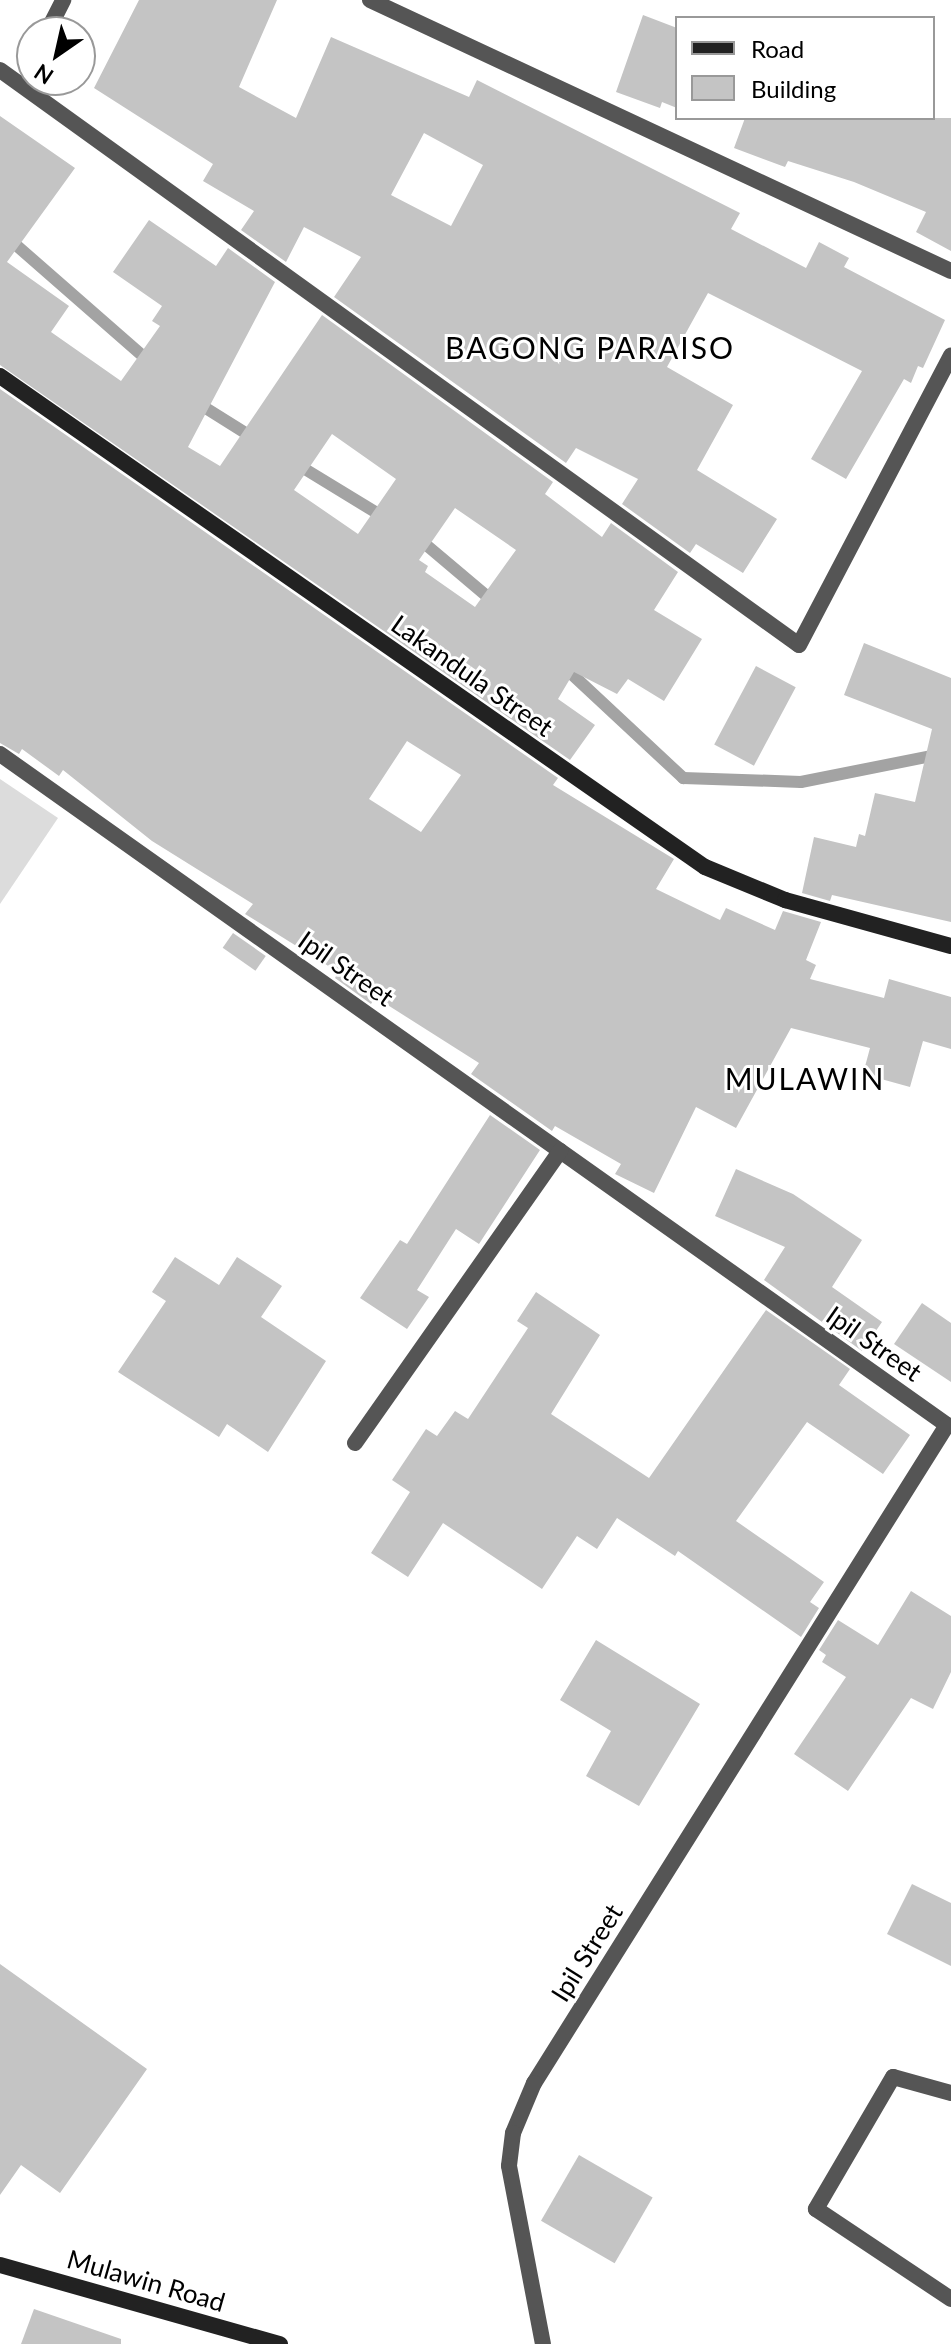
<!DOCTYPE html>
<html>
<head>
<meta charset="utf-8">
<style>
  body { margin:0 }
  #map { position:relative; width:951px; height:2344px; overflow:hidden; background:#fff; font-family:Lato,sans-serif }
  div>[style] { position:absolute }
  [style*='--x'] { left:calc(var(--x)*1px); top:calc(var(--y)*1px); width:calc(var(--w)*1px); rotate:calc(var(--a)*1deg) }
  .green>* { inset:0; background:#dcdcdc }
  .stream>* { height:12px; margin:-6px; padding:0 6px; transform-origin:6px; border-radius:6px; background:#a3a3a3 }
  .building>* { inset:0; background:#c4c4c4; transform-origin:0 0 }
  .street>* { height:16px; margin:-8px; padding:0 8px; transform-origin:8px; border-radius:8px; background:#555 }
  .secondary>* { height:16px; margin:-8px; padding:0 8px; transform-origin:8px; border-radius:8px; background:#222 }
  span { translate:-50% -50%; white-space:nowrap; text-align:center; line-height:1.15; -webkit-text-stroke:6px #fff; paint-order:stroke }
  .street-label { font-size:26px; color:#000 }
  .quarter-label { font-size:30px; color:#000; letter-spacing:2px }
  .legend { position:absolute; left:675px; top:16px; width:260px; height:104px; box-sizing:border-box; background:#fff; border:2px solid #999; margin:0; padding:10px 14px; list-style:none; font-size:24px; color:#000 }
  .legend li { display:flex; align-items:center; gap:16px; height:40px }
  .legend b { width:40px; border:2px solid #999 }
  .north { position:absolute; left:16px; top:16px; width:80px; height:80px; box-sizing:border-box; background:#fff; border:2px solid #999; border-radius:50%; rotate:214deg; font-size:22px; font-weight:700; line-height:32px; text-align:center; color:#000 }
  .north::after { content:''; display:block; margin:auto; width:28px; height:36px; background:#000; clip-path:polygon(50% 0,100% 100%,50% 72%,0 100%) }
</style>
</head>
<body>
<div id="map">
  <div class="green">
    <div style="clip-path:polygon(0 779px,58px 818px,0 904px)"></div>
  </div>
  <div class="stream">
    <div style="--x:0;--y:231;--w:202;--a:41.2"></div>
    <div style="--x:196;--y:402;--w:70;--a:32.1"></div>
    <div style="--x:295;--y:463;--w:105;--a:31.4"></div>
    <div style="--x:418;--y:538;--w:101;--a:40.2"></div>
    <div style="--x:562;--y:665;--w:166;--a:43"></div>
    <div style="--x:683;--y:778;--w:118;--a:1.9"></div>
    <div style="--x:801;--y:782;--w:153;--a:-11.3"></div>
  </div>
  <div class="building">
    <div style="clip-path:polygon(evenodd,139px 0,277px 0,239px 87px,296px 118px,331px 37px,469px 97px,477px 80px,740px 213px,731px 229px,806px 268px,819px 242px,849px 258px,844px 267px,945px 320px,923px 368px,918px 366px,911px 383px,904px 379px,846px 479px,811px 459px,862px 371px,708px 293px,667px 367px,733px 405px,697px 470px,777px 519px,743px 573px,696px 544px,690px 553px,622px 504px,638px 479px,576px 448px,566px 463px,334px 297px,361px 257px,304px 227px,286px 262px,241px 230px,254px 211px,203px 181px,213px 164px,94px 88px,139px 0,424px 133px,483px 165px,451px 226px,391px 195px,424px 133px)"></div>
    <div style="clip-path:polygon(643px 15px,677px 28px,677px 108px,662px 102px,660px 108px,616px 92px)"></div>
    <div style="clip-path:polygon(evenodd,0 116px,75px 168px,7px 262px,69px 306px,51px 332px,121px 381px,160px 326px,152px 321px,162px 306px,113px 272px,149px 220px,216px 266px,228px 248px,275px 282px,188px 447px,220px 466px,322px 315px,553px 482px,545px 494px,602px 537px,611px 523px,678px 572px,654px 610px,702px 639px,664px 701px,628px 679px,617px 694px,574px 672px,558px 699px,595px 725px,570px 760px,0 365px,0 116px,332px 434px,396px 479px,358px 534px,294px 490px,332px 434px,0 116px,455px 508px,516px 550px,475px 607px,425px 572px,428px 566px,419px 560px,455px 508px)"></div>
    <div style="clip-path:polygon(745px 118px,951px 118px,951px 251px,916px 232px,926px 212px,854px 182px,788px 161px,785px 167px,734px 148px)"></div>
    <div style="clip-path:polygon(evenodd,0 389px,558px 778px,553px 785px,674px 859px,656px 889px,720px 920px,726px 908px,775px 930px,783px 911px,821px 922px,806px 960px,816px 965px,810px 979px,884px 998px,889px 979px,951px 997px,951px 1049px,923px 1041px,910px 1087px,863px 1074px,870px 1048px,791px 1028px,736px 1128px,696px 1107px,654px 1193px,615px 1174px,621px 1164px,555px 1126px,552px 1131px,471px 1074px,479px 1063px,375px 997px,371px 1004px,335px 978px,338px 972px,245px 914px,253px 904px,152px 841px,63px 770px,59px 776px,22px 749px,19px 754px,0 743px,0 389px,407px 741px,461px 775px,421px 832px,369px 799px,407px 741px)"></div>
    <div style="clip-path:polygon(864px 643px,951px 678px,951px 922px,832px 895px,830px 901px,802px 893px,814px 837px,856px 847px,859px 834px,865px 836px,875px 793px,915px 802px,932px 729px,844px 695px)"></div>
    <div style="left:756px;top:666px;width:45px;height:89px;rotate:28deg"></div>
    <div style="left:233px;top:933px;width:40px;height:18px;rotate:35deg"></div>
    <div style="clip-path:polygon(490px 1115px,540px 1150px,479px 1244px,456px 1229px,417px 1290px,429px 1297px,407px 1329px,360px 1298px,400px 1240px,407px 1244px)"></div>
    <div style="clip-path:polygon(736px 1169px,793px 1194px,862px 1240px,832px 1287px,882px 1322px,862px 1351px,764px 1280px,785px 1247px,715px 1216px)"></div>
    <div style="clip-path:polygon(175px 1257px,219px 1285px,237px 1257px,282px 1286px,261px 1317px,326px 1361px,268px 1452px,227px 1424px,219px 1437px,118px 1372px,166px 1301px,152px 1292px)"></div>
    <div style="clip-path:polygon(536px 1292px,600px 1335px,551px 1414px,649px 1478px,766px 1310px,850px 1369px,839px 1385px,910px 1435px,883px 1474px,807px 1422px,736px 1521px,824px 1582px,810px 1602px,819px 1608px,801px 1637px,678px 1551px,675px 1556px,617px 1518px,597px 1549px,577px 1536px,542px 1589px,443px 1523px,408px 1577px,371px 1553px,410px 1492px,392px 1480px,426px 1429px,437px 1436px,455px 1411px,468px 1419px,528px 1328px,517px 1321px)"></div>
    <div style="clip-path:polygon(922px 1303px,951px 1323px,951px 1382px,894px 1344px)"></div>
    <div style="clip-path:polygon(911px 1591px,951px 1616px,951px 1672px,933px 1709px,911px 1698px,848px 1791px,794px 1754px,846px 1677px,822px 1662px,826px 1655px,819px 1650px,838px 1620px,878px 1645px)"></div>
    <div style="clip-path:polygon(596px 1640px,700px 1704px,639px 1806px,586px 1776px,611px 1731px,560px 1700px)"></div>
    <div style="clip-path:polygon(912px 1884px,951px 1903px,951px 1966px,887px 1934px)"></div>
    <div style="clip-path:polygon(0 1964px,147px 2069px,60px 2193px,21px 2165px,0 2195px)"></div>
    <div style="left:579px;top:2155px;width:85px;height:76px;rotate:30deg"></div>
    <div style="clip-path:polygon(34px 2309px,121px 2339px,121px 2344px,21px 2344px)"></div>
  </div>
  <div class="street">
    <div style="--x:370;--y:0;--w:641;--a:25.01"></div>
    <div style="--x:47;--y:32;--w:36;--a:-63"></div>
    <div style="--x:0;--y:70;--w:984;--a:35.74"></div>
    <div style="--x:799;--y:645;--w:327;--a:-62.3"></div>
    <div style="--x:0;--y:754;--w:1161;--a:35.32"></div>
    <div style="--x:947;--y:1425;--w:777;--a:122.11"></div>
    <div style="--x:534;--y:2083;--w:54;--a:112.8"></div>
    <div style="--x:513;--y:2133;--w:33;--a:97"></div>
    <div style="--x:509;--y:2166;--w:181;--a:79.2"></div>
    <div style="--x:355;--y:1443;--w:357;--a:-54.9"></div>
    <div style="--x:951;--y:2093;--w:60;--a:-164.6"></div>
    <div style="--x:893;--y:2077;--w:153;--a:120.3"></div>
    <div style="--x:816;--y:2209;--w:162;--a:33.7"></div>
  </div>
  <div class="secondary">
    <div style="--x:0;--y:376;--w:859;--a:34.86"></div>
    <div style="--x:705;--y:867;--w:87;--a:22.4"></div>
    <div style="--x:785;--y:900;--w:172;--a:15.5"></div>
    <div style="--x:0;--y:2265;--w:291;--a:15.8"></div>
  </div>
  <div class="street-label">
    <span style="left:472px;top:676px;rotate:35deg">Lakandula Street</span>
    <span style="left:346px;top:969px;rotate:35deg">Ipil Street</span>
    <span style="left:874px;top:1344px;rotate:35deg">Ipil Street</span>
    <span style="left:587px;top:1953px;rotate:-58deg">Ipil Street</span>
    <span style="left:146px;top:2281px;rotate:16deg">Mulawin Road</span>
  </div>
  <div class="quarter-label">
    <span style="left:590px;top:347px">BAGONG PARAISO</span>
    <span style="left:805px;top:1078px">MULAWIN</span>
  </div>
  <ul class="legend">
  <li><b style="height:10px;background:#222"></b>Road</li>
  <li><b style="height:22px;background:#c4c4c4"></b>Building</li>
  </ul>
  <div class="north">N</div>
</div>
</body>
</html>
